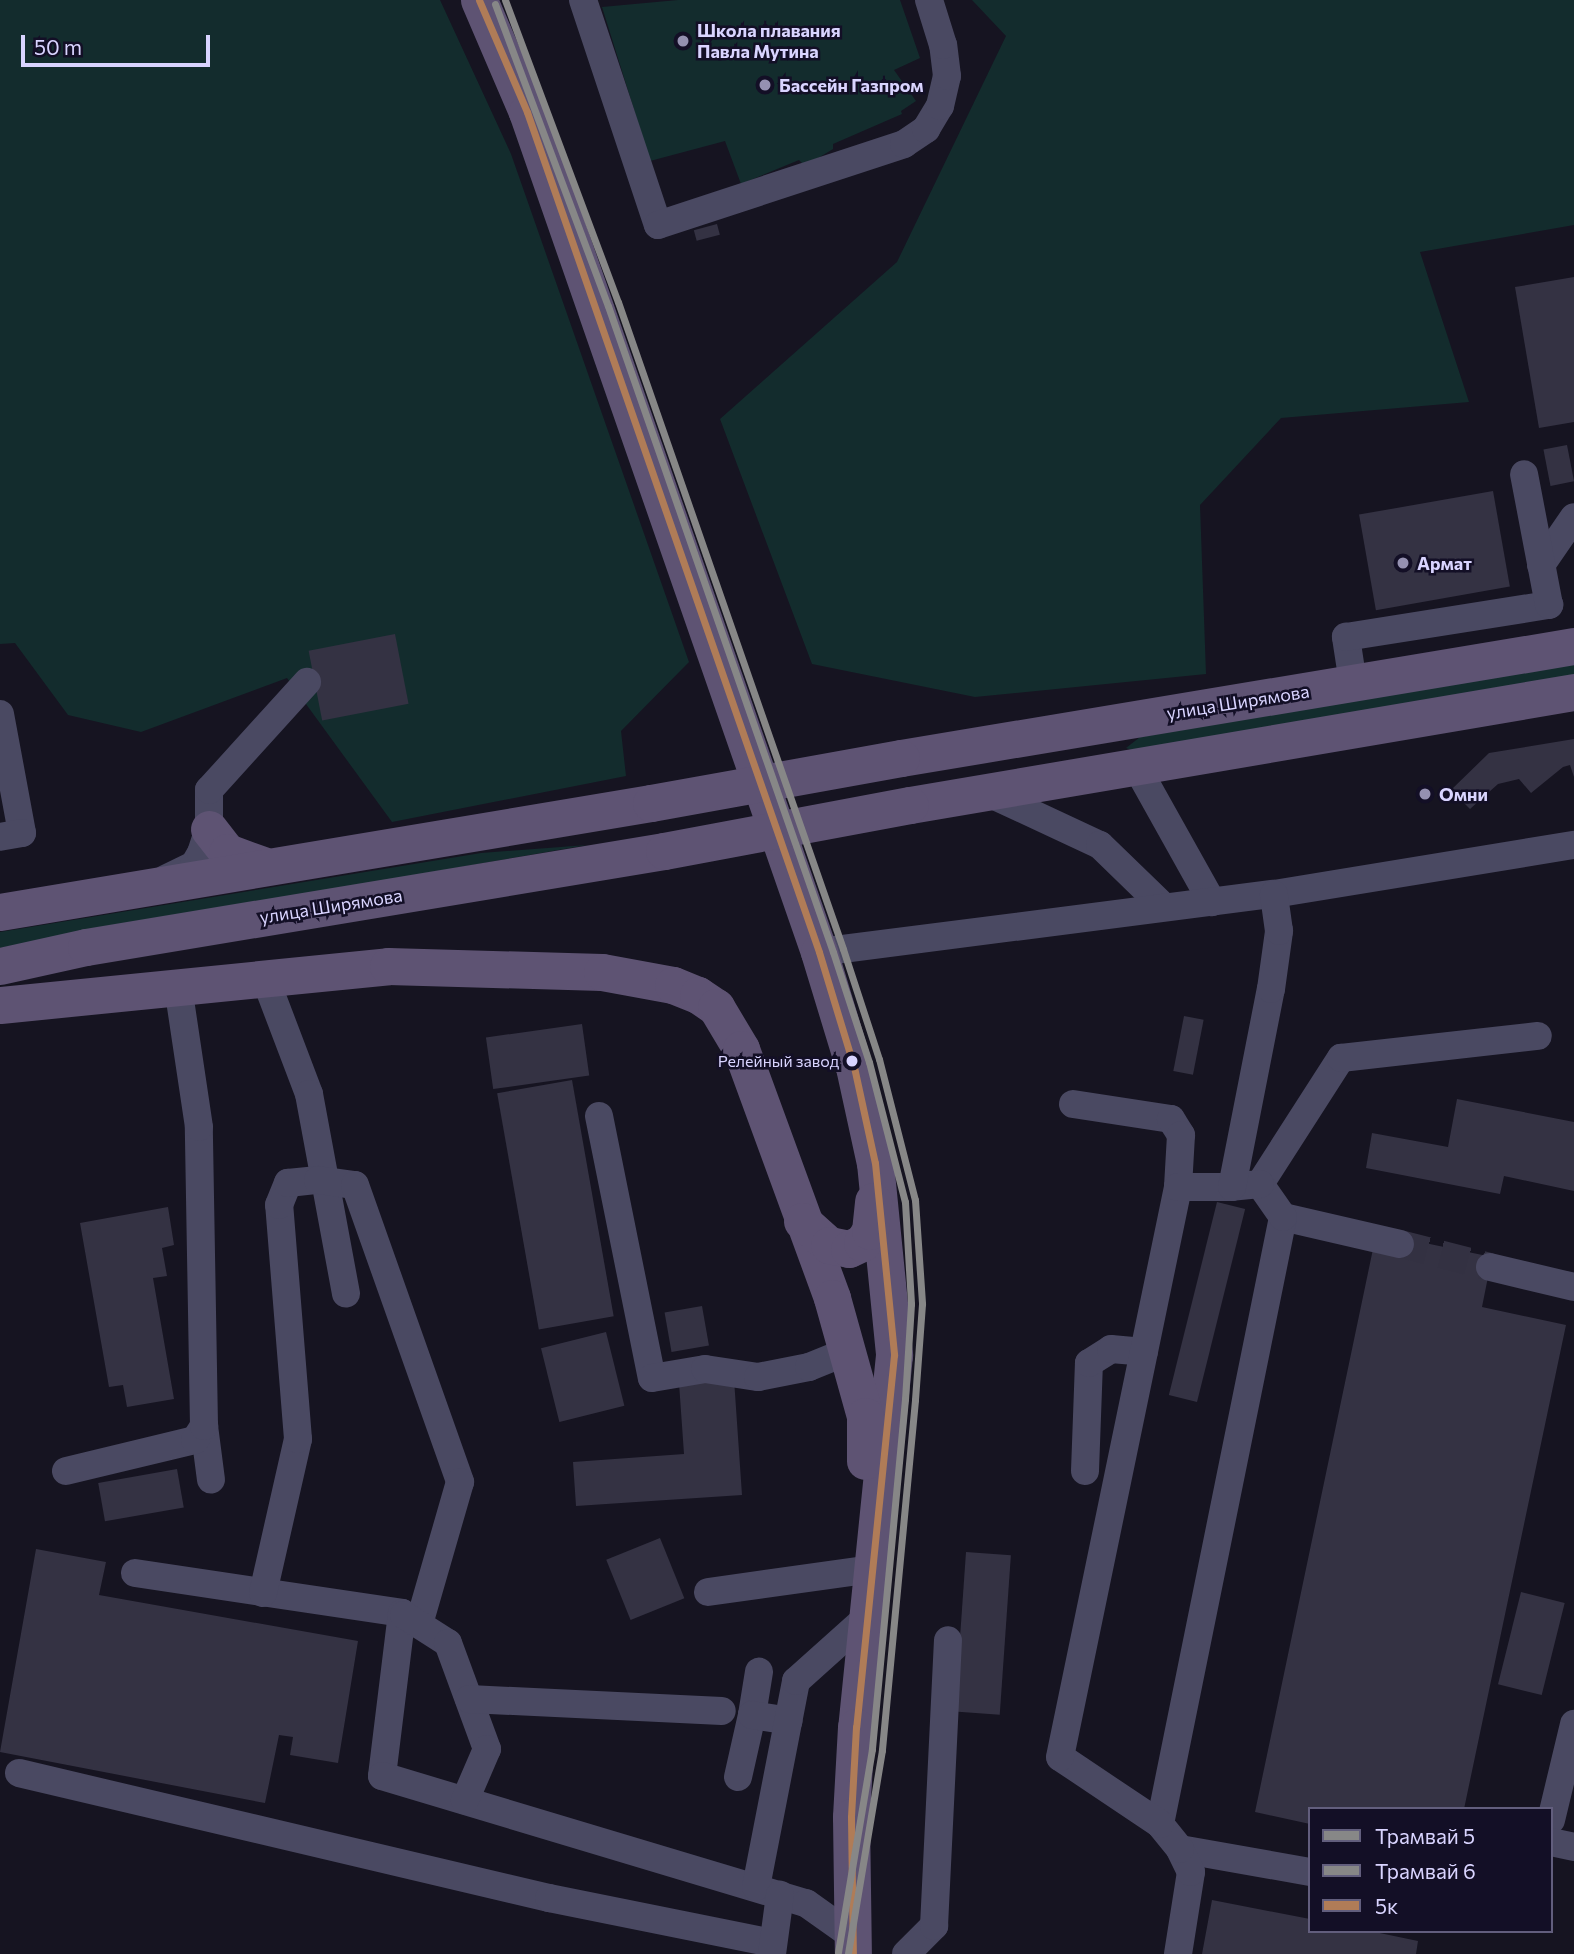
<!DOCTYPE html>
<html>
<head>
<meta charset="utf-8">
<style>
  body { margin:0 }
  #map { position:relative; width:1574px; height:1954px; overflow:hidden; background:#161421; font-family:Commissioner,sans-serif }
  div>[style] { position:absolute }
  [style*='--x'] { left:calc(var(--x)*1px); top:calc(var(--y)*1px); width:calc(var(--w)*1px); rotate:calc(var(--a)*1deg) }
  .green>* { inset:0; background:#132c2d }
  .building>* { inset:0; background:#343243; transform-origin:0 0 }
  .minor-tunnel>* { height:28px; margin-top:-14px; transform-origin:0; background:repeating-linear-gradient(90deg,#333142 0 28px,transparent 0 42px) }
  .minor>* { height:28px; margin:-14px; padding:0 14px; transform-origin:14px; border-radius:14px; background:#4a4962 }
  .major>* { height:37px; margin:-18.5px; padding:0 18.5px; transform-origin:18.5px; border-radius:18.5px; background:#5e5373 }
  .major-bridge>* { height:37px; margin:-18.5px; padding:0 18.5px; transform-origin:18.5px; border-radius:18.5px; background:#5e5373 }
  .bus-1>* { height:7px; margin:-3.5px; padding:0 3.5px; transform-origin:3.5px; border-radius:3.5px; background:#b07c57 }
  .tram-1>* { height:7px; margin:-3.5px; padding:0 3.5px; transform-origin:3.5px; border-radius:3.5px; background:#878787 }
  .tram-2>* { height:7px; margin:-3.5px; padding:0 3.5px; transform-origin:3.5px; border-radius:3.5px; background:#878787 }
  .dots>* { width:19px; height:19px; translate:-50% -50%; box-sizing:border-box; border:4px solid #130f26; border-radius:50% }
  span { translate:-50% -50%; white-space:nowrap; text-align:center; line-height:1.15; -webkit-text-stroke:5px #130f26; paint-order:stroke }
  .bus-label { font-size:16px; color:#d9d4ff }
  .right { translate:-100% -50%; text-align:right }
  .poi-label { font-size:18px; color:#d9d4ff; font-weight:700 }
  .left { translate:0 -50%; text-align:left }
  .street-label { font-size:18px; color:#d9d4ff }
  .legend { position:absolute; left:1308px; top:1807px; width:245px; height:126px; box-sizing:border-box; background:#130f26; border:2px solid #625e7d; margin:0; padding:9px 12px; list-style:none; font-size:21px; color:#d9d4ff }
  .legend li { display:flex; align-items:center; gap:14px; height:35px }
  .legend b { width:35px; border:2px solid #625e7d }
  .scale { position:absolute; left:21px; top:35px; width:189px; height:32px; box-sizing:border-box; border:4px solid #d9d4ff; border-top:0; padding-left:9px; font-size:21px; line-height:24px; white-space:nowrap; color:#d9d4ff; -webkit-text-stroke:5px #130f26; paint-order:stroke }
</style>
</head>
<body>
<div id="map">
  <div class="green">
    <div style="clip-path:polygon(0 0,440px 0,511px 154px,689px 662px,621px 731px,626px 776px,392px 822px,287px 678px,141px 732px,68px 715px,15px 643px,0 644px)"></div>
    <div style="clip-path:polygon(678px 0,900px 0,920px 58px,894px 70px,916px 101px,901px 111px,902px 114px,833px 144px,833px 149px,805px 166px,799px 160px,741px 184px,725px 141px,650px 161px,602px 7px)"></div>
    <div style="clip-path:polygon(972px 0,1574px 0,1574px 225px,1420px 252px,1469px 402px,1281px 418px,1200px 505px,1206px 674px,975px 697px,812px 664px,720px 419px,897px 262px,1006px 36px)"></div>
    <div style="clip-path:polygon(1574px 663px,1574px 682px,1143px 754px,1126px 748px,1140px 737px)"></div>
    <div style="clip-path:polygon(587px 845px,0 948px,0 932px,481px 853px)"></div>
  </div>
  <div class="building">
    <div style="left:717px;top:224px;width:11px;height:24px;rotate:75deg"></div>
    <div style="clip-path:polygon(1574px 277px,1574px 422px,1539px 428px,1515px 287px)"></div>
    <div style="left:1567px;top:445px;width:37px;height:24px;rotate:79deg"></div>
    <div style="left:1493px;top:491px;width:97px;height:136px;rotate:80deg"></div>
    <div style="left:395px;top:634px;width:71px;height:88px;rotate:79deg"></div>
    <div style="clip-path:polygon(1574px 739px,1574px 777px,1570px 765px,1563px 767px,1531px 793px,1519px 779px,1498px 784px,1470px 809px,1451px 790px,1489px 753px)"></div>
    <div style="left:1184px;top:1016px;width:20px;height:56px;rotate:11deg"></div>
    <div style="left:582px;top:1024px;width:52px;height:97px;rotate:82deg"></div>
    <div style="left:572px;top:1080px;width:240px;height:76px;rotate:80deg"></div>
    <div style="clip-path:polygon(1457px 1099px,1574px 1122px,1574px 1191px,1504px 1176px,1500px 1194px,1366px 1168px,1372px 1133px,1448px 1147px)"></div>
    <div style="left:1217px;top:1202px;width:29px;height:199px;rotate:14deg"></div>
    <div style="clip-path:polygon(168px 1207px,174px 1245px,162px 1248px,167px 1276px,153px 1278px,174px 1399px,127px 1407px,123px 1385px,109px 1387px,80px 1223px)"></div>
    <div style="clip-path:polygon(1401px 1238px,1492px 1257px,1482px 1307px,1566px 1325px,1464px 1809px,1310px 1809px,1310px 1824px,1255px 1812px,1373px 1249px)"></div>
    <div style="left:702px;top:1306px;width:40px;height:38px;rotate:80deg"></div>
    <div style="left:606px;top:1332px;width:76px;height:67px;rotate:76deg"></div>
    <div style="clip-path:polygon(734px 1379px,742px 1495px,576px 1506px,573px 1462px,684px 1454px,679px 1383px)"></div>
    <div style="left:177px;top:1469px;width:39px;height:80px;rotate:80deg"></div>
    <div style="left:660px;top:1538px;width:65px;height:58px;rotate:68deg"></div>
    <div style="clip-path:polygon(36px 1549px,106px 1562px,99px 1595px,358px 1641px,338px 1763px,290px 1755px,293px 1737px,279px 1735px,265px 1803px,0 1752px)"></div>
    <div style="left:966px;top:1552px;width:45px;height:160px;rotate:4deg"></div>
    <div style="left:1521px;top:1592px;width:45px;height:95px;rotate:14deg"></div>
    <div style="clip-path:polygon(1212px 1900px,1310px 1919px,1310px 1931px,1370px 1931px,1418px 1941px,1416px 1954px,1202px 1954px)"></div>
  </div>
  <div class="minor-tunnel">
    <div style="--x:1400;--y:1244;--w:93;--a:14.3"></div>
  </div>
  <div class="minor">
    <div style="--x:583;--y:0;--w:237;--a:71.6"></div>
    <div style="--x:658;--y:225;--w:259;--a:-18.2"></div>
    <div style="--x:904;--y:144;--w:27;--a:-34"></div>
    <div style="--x:926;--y:129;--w:27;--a:-59"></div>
    <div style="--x:940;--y:106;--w:31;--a:-77"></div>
    <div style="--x:947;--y:76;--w:31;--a:-97"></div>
    <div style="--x:943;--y:45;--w:47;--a:-107.3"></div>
    <div style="--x:1541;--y:565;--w:58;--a:-55.5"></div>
    <div style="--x:1353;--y:683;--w:47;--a:-98.7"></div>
    <div style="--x:1346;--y:637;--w:206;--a:-9"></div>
    <div style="--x:1549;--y:605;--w:133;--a:-100.8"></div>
    <div style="--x:0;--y:714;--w:121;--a:79.5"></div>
    <div style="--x:22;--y:833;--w:22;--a:170"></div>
    <div style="--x:1136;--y:766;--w:156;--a:60.8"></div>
    <div style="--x:984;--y:791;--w:128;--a:25"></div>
    <div style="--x:1100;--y:845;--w:86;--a:44.1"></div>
    <div style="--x:165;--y:879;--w:32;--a:-26"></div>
    <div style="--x:194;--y:865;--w:14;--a:-60"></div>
    <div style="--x:201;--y:853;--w:25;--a:-72"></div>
    <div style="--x:209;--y:829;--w:39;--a:-90"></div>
    <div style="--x:209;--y:790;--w:146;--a:-47.8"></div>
    <div style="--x:819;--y:952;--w:459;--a:-7.3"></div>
    <div style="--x:1274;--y:894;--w:304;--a:-9.3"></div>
    <div style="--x:265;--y:978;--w:124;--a:69.2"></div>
    <div style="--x:309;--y:1094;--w:203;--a:79.5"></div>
    <div style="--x:1073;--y:1104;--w:99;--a:8.7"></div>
    <div style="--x:1171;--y:1119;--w:19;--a:58"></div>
    <div style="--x:1181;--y:1135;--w:52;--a:93.3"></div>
    <div style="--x:599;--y:1116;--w:267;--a:78.6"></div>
    <div style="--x:652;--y:1378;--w:54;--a:-9.6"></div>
    <div style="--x:705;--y:1369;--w:54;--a:8.6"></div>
    <div style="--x:758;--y:1377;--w:52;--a:-11.1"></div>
    <div style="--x:809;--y:1367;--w:40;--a:-22"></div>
    <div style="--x:1260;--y:1184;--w:150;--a:-57.3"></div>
    <div style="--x:1341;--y:1058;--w:198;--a:-6.4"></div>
    <div style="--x:1283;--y:1217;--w:120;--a:13"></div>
    <div style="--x:1490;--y:1267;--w:86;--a:13.4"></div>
    <div style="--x:204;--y:1426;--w:54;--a:82.6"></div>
    <div style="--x:66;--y:1471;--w:133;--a:-13.5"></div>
    <div style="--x:195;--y:1440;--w:17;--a:-57"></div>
    <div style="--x:204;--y:1426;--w:299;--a:-91"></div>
    <div style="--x:199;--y:1127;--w:143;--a:-98.5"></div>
    <div style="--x:1085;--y:1471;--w:108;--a:-87.9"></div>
    <div style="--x:1089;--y:1363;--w:26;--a:-32"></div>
    <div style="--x:1111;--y:1349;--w:33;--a:5"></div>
    <div style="--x:135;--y:1573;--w:270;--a:8.5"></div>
    <div style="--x:402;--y:1613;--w:164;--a:97"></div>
    <div style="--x:382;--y:1776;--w:443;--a:16.7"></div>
    <div style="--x:806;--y:1903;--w:55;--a:35.4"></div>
    <div style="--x:708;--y:1592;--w:165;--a:-8"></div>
    <div style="--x:263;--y:1593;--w:158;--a:-77.2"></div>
    <div style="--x:298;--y:1439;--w:235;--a:-94.6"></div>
    <div style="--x:279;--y:1205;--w:24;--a:-68"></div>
    <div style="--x:288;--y:1183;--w:30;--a:-6"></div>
    <div style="--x:318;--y:1180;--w:37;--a:8"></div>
    <div style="--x:355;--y:1185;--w:315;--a:70.5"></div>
    <div style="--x:460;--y:1482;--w:148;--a:106.1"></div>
    <div style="--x:404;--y:1615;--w:52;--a:32.5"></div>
    <div style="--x:448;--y:1643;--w:113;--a:69.8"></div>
    <div style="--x:487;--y:1749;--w:56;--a:113.3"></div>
    <div style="--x:469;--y:1699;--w:253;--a:2.7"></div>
    <div style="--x:752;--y:1715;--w:44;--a:-80.8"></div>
    <div style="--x:19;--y:1773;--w:545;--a:13.27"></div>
    <div style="--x:549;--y:1898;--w:227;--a:11.4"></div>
    <div style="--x:738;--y:1777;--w:64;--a:-77.3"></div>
    <div style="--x:752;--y:1715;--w:37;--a:9"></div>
    <div style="--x:1551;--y:1820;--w:99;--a:-76.5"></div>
    <div style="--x:1160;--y:1824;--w:619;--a:-78.54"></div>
    <div style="--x:1283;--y:1217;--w:40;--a:-124.9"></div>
    <div style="--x:1260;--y:1184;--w:28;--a:174"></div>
    <div style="--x:1551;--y:1842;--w:24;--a:12"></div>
    <div style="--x:1180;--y:1849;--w:132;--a:10"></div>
    <div style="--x:756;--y:1887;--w:210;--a:-79"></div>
    <div style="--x:796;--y:1681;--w:93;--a:-41.9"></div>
    <div style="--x:772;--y:1954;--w:60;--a:-82.3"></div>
    <div style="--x:906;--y:1954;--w:40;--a:-45"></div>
    <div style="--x:934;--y:1926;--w:286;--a:-87.2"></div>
    <div style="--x:1178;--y:1954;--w:83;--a:-81"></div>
    <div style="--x:1191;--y:1872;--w:25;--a:-116"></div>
    <div style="--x:1180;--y:1849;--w:32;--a:-129"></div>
    <div style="--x:1160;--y:1824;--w:120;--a:-146.2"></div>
    <div style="--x:1060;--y:1757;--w:582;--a:-78.3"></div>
    <div style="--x:1178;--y:1187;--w:54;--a:0"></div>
    <div style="--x:1232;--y:1187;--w:202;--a:-78.9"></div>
    <div style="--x:1271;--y:989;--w:59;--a:-82.1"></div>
    <div style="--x:1279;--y:931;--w:37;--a:-98"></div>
  </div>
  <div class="major">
    <div style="--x:479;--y:0;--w:122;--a:66.8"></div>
    <div style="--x:527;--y:112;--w:889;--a:70.83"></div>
    <div style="--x:819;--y:952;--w:120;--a:73.1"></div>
    <div style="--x:854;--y:1067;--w:98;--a:77.7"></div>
    <div style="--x:875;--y:1163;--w:193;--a:84.3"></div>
    <div style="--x:894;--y:1355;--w:374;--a:95.8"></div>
    <div style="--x:856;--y:1727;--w:90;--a:93.2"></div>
    <div style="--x:851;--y:1817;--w:137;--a:89.2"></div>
    <div style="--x:901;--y:758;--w:682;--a:-9.45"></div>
    <div style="--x:910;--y:805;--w:674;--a:-9.66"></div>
    <div style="--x:209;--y:829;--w:29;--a:52"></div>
    <div style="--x:227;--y:852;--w:38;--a:20"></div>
    <div style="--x:0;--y:912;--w:660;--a:-9.51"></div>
    <div style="--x:0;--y:966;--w:88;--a:-12.5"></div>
    <div style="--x:86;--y:947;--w:586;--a:-9.43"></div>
    <div style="--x:0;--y:1005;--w:390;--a:-5.7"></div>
    <div style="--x:388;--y:966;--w:214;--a:1.6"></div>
    <div style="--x:602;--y:972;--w:72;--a:10.4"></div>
    <div style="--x:673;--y:985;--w:27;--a:22"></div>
    <div style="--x:698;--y:995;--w:22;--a:34"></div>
    <div style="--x:716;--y:1007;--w:49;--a:59.2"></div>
    <div style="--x:741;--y:1049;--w:265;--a:69.9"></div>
    <div style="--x:832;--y:1298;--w:123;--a:74.4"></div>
    <div style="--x:865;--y:1416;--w:45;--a:90"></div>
    <div style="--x:802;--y:1221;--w:36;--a:42"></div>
    <div style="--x:829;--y:1245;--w:20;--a:11"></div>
    <div style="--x:849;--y:1249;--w:14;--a:-25"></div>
    <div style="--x:862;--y:1243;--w:14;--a:-56"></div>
    <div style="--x:870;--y:1231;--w:30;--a:-84"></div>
  </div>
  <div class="major-bridge">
    <div style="--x:651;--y:803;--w:254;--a:-10.2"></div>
    <div style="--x:664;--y:851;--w:250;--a:-10.6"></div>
  </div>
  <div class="bus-1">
    <div style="--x:479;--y:0;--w:122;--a:66.8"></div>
    <div style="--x:527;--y:112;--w:889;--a:70.83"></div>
    <div style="--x:819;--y:952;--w:120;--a:73.1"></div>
    <div style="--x:854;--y:1067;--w:98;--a:77.7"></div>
    <div style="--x:875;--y:1163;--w:193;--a:84.3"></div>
    <div style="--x:894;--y:1355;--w:374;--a:95.8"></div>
    <div style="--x:856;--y:1727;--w:90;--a:93.2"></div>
    <div style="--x:851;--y:1817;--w:137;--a:89.2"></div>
  </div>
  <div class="tram-1">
    <div style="--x:505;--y:0;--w:322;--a:69.5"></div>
    <div style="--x:618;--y:302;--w:685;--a:70.82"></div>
    <div style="--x:843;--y:949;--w:116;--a:71.9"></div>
    <div style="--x:879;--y:1059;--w:146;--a:75.7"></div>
    <div style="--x:915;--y:1200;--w:104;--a:86.1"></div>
    <div style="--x:922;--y:1304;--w:96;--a:94.2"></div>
    <div style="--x:915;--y:1400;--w:352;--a:95.4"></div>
    <div style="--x:882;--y:1750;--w:207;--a:99.5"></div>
  </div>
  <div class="tram-2">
    <div style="--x:495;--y:4;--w:322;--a:69.5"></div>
    <div style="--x:608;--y:306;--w:684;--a:70.8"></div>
    <div style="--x:833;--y:952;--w:116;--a:71.9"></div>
    <div style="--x:869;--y:1062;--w:145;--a:75.6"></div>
    <div style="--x:905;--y:1202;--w:102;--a:86.6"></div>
    <div style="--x:911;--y:1304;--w:95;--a:93.6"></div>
    <div style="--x:905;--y:1399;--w:352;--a:95.4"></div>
    <div style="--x:872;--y:1749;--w:206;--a:99.5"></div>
  </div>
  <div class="dots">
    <div style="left:683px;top:41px;background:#9591b1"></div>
    <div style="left:765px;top:85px;background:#9591b1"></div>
    <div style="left:1403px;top:563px;background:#9591b1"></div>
    <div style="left:1425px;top:794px;background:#9591b1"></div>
    <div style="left:852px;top:1061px;background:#d9d4ff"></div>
  </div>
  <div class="bus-label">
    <span class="right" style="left:839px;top:1061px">Релейный завод</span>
  </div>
  <div class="poi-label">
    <span class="left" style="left:697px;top:41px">Школа плавания<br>Павла Мутина</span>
    <span class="left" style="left:779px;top:85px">Бассейн Газпром</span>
    <span class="left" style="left:1417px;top:563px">Армат</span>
    <span class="left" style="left:1439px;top:794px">Омни</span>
  </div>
  <div class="street-label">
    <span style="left:1238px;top:702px;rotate:-9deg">улица Ширямова</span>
    <span style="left:331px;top:906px;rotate:-9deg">улица Ширямова</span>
  </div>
  <ul class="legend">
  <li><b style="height:9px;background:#878787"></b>Трамвай 5</li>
  <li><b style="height:9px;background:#878787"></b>Трамвай 6</li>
  <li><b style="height:9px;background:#b07c57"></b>5к</li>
  </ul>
  <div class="scale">50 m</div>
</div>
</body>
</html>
